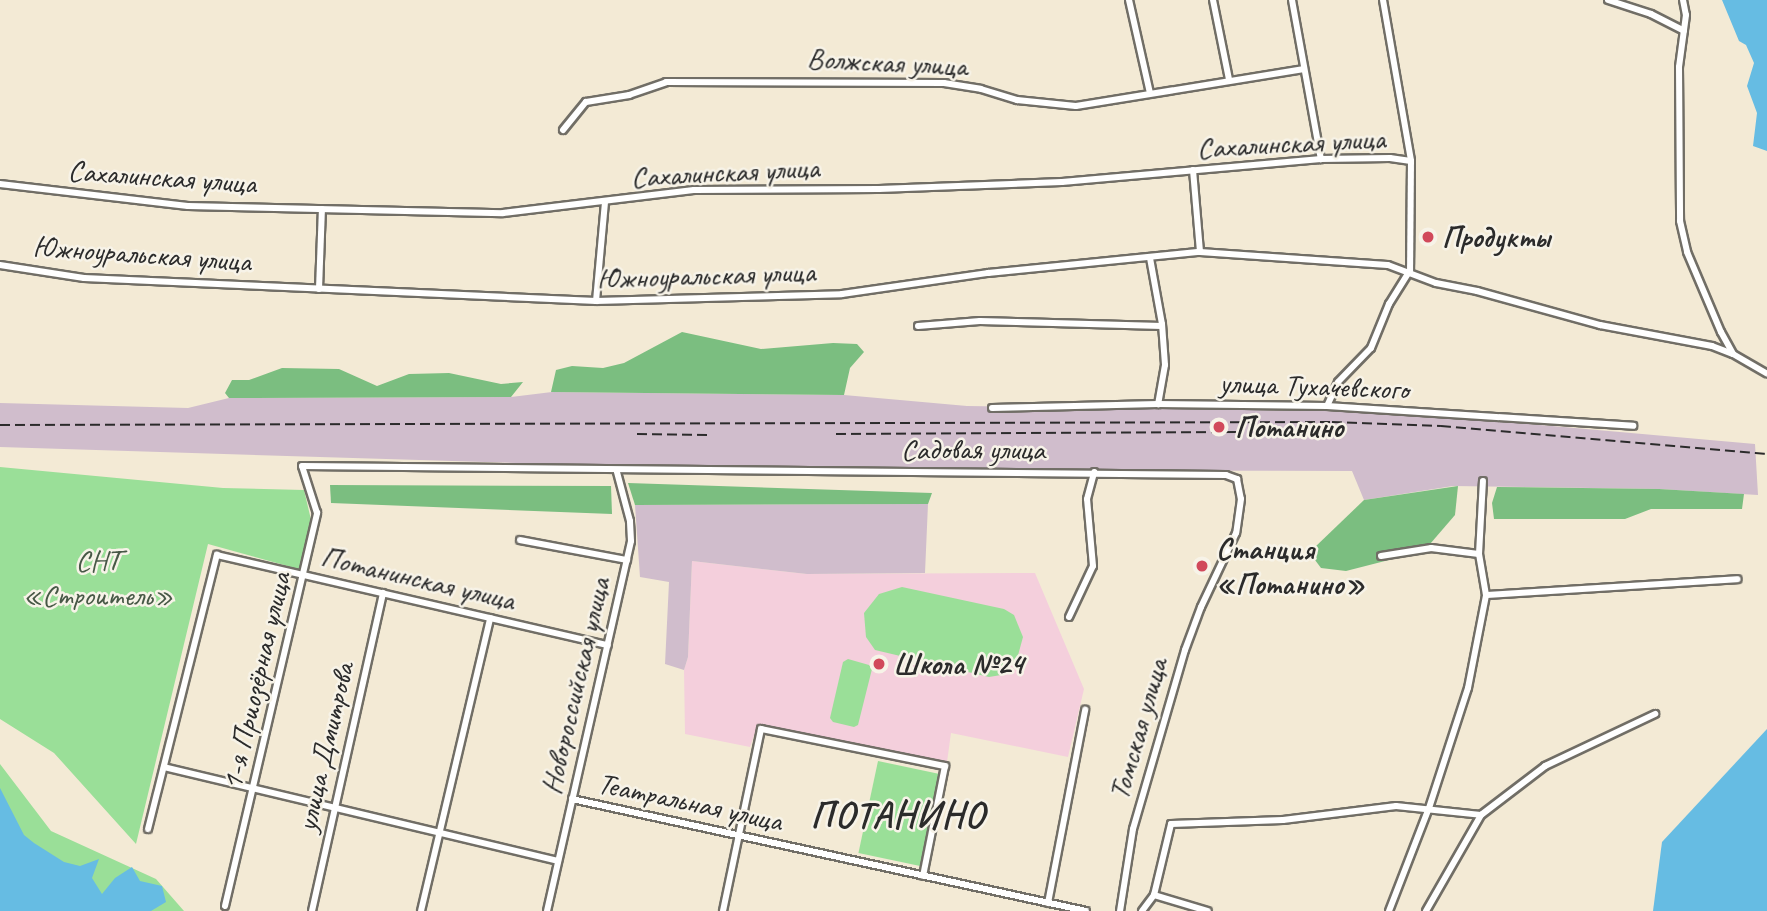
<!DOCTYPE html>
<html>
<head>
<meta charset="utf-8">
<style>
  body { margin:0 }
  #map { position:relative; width:1767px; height:911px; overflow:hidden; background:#f3ead5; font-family:Caveat,sans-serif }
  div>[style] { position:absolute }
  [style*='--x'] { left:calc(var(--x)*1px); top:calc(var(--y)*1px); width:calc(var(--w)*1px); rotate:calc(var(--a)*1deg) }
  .built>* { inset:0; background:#f4cfdc }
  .industrial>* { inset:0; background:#d0bdcc }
  .green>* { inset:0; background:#9adf98; transform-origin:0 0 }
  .forest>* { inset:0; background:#7bbe80 }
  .water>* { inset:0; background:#66bce3 }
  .roads { filter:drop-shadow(2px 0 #716e66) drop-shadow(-2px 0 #716e66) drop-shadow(0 2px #716e66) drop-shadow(0 -2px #716e66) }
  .street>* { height:6px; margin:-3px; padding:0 3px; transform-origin:3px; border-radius:3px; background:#fff }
  .rail>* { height:2px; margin-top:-1px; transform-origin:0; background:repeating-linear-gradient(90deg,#2b2b2b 0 10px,transparent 0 15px) }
  .dots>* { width:19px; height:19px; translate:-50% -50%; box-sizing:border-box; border:4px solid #f7f3e8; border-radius:50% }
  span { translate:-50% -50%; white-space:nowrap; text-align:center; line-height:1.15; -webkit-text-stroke:5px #f7f3e8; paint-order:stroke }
  .street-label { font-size:30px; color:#2b2b2b }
  .poi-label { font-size:30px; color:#2b2b2b; font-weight:700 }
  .left { translate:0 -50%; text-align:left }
  .park-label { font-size:30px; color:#475846 }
  .district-label { font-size:37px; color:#2b2b2b; font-weight:700; letter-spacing:2px }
</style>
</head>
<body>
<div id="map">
  <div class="built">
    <div style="clip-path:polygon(692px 561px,807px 574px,1035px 573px,1084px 689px,1068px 757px,951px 733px,947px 762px,758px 724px,750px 747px,685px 734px,684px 670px,688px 657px)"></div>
  </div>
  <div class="industrial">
    <div style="clip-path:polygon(552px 392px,844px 395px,967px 406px,1394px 412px,1755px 444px,1758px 495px,1659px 489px,1453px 486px,1364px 500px,1352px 471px,739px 470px,0 447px,0 403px,188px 408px,229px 398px,511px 397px)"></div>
    <div style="clip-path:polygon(928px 504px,925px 573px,807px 574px,692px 561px,688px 657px,684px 670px,665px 664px,669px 582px,640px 577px,635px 505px)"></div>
  </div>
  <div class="green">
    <div style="clip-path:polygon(0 467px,223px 488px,304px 490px,312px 524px,302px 570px,208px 544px,136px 844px,54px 753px,0 719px)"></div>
    <div style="clip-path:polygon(902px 587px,1004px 609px,1014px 615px,1023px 637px,1017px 659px,1001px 675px,989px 677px,875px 650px,866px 637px,864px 613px,879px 594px)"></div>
    <div style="clip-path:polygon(848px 659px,869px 665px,872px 669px,858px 725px,854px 727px,833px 722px,830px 718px,843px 662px)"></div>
    <div style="left:878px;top:761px;width:63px;height:94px;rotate:12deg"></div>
    <div style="clip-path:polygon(0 764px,51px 831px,156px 879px,184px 911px,0 911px)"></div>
  </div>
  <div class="forest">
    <div style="clip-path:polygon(682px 332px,761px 349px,833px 343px,857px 344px,864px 352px,850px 368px,844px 395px,551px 392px,556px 370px,572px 366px,603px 368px,624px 363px)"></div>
    <div style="clip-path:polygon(282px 368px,339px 369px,377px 386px,409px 374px,449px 373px,501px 384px,523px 382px,511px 397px,229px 398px,225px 393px,232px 380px,249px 380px)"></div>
    <div style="clip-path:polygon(628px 483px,932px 493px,928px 504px,635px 505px)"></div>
    <div style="clip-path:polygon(330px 485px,611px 486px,612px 514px,331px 503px)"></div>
    <div style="clip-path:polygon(1458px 486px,1455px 515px,1424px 551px,1346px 571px,1321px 568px,1312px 556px,1314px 548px,1364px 500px)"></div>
    <div style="clip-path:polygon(1497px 487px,1659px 489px,1744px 494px,1742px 509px,1651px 509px,1625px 519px,1494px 519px,1492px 503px)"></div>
  </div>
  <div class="water">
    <div style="clip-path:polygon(1722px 0,1767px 0,1767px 151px,1753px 146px,1757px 113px,1747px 86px,1754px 63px,1746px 45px,1739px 41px)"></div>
    <div style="clip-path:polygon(1767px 729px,1767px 911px,1653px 911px,1662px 842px)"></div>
    <div style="clip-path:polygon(0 788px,24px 835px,34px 843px,64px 862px,80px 866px,99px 859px,92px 878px,102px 894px,115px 878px,132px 867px,140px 881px,162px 886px,166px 902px,151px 911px,0 911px)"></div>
  </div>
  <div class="roads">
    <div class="street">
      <div style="--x:1129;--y:0;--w:95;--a:77.3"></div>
      <div style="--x:1213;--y:0;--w:81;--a:78.6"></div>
      <div style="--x:1292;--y:0;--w:162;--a:79.7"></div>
      <div style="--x:1383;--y:0;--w:163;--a:80.1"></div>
      <div style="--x:1411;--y:161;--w:110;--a:90.5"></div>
      <div style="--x:1608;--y:0;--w:45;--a:18"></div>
      <div style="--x:1651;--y:14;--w:37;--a:27"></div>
      <div style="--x:1683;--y:0;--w:15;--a:79"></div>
      <div style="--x:1686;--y:15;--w:52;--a:97.7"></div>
      <div style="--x:1679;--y:67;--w:154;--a:89.6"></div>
      <div style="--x:1680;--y:221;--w:32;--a:77"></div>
      <div style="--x:1687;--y:252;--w:87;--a:67"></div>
      <div style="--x:1721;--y:332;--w:25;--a:61"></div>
      <div style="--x:1733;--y:354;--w:39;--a:30"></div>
      <div style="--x:563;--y:130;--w:36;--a:-51"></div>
      <div style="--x:586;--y:102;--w:44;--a:-9.2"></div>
      <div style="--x:629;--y:95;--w:39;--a:-19"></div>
      <div style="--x:666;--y:82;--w:278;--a:0.2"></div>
      <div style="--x:944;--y:83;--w:37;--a:9"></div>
      <div style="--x:981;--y:89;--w:38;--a:17"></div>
      <div style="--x:1017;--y:100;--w:59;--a:5.8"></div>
      <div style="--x:1076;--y:106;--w:231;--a:-9.2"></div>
      <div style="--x:1193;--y:170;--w:82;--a:85.1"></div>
      <div style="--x:0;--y:184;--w:189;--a:6.7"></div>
      <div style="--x:188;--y:206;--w:315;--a:1.3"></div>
      <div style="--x:503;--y:213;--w:192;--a:-6.9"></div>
      <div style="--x:694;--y:190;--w:185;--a:-0.3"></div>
      <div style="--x:879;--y:189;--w:183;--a:-2.2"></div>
      <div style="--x:1062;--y:182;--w:260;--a:-5.1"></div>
      <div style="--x:1321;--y:159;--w:69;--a:-0.8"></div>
      <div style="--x:1390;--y:158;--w:21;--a:8"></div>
      <div style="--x:1150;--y:258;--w:67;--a:79.7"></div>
      <div style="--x:1162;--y:324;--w:41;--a:85.8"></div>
      <div style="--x:1165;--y:365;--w:40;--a:100"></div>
      <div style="--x:0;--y:265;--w:85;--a:8.8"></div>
      <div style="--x:84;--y:278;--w:513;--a:2.57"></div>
      <div style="--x:596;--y:301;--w:246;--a:-1.6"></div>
      <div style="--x:842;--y:294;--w:148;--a:-8.2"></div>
      <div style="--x:988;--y:273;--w:213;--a:-5.7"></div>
      <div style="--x:1200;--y:252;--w:188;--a:4"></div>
      <div style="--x:1388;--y:265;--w:51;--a:20.6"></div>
      <div style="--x:1436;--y:283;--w:42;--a:11"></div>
      <div style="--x:1477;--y:291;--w:128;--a:15.5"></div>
      <div style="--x:1600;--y:325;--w:114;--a:10.6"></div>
      <div style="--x:1712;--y:346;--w:22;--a:21"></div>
      <div style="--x:319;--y:289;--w:80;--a:-87.9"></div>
      <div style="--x:596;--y:301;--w:99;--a:-84.8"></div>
      <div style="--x:918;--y:326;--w:62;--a:-4.6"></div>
      <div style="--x:980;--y:321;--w:182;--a:1.6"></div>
      <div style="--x:1327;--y:406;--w:26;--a:-65"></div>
      <div style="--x:1338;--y:382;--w:47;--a:-45.9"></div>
      <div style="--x:1371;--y:348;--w:48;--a:-67.8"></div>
      <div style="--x:1389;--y:304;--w:39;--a:-58"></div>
      <div style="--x:992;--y:408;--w:166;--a:-1.4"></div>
      <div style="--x:1158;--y:404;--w:169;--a:0.7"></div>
      <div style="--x:1327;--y:406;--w:307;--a:3.7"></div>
      <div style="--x:520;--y:540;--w:109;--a:10.6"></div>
      <div style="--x:1381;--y:556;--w:51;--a:-9.1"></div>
      <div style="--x:1431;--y:548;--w:48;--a:7.1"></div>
      <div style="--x:1486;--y:595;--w:252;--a:-3.6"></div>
      <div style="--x:1069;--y:617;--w:56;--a:-64.8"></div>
      <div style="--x:1093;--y:566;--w:67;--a:-95.1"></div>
      <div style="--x:1087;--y:499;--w:28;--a:-75"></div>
      <div style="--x:164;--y:767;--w:405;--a:13.4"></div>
      <div style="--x:572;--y:799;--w:526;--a:12.29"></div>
      <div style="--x:148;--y:829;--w:283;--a:-75.9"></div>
      <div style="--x:217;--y:555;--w:401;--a:13"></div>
      <div style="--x:1154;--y:895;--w:56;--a:16.5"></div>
      <div style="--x:1048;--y:903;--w:197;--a:-79.1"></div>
      <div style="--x:225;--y:906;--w:404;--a:-76.8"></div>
      <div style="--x:317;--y:513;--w:49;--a:-107.7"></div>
      <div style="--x:302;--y:466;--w:924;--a:0.56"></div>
      <div style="--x:1226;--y:475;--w:12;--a:20"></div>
      <div style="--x:1237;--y:479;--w:20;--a:79"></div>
      <div style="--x:1241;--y:499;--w:34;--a:98"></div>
      <div style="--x:1236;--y:533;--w:82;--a:115.3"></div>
      <div style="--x:1201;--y:607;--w:46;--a:110.4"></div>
      <div style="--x:1185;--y:650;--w:186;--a:106.2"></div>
      <div style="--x:1133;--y:829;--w:83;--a:99"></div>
      <div style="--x:312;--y:911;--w:326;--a:-77.4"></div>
      <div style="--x:421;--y:911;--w:301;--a:-76.7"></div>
      <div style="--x:547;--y:911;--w:379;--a:-77.2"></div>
      <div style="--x:631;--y:541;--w:20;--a:-93"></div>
      <div style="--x:630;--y:521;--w:51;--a:-104.9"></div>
      <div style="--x:723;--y:911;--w:186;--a:-78.2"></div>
      <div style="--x:761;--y:729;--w:188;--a:11.4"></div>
      <div style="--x:945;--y:766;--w:112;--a:101.3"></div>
      <div style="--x:1142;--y:911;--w:20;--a:-53"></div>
      <div style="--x:1154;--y:895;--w:73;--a:-76.5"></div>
      <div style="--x:1171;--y:824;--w:112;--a:-2"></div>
      <div style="--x:1283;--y:820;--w:114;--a:-7.1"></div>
      <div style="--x:1396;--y:806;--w:85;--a:6"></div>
      <div style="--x:1389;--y:911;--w:110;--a:-68.8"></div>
      <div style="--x:1429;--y:808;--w:126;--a:-72"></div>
      <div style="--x:1468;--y:688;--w:95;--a:-79"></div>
      <div style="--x:1486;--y:595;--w:42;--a:-99.7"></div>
      <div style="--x:1479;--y:554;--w:73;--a:-86.9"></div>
      <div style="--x:1426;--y:911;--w:111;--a:-60.2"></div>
      <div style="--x:1481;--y:815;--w:81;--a:-37.4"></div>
      <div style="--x:1545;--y:766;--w:122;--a:-25.3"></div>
    </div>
  </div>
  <div class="rail">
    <div style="--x:0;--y:425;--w:1332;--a:-0.13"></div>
    <div style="--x:1332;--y:422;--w:109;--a:2.1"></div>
    <div style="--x:1441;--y:426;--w:327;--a:4.9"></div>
    <div style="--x:637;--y:434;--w:70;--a:0.8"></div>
    <div style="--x:836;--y:434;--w:403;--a:-0.3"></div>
  </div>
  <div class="dots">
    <div style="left:1428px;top:237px;background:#d1495b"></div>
    <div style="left:1219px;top:427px;background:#d1495b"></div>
    <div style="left:1202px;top:566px;background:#d1495b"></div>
    <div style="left:879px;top:664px;background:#d1495b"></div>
  </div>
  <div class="street-label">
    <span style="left:887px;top:62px;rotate:3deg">Волжская улица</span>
    <span style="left:1291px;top:143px;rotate:-3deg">Сахалинская улица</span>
    <span style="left:725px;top:172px;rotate:-3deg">Сахалинская улица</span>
    <span style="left:162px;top:177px;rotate:4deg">Сахалинская улица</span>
    <span style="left:142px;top:254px;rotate:4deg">Южноуральская улица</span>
    <span style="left:706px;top:275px;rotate:-2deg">Южноуральская улица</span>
    <span style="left:1314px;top:386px;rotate:2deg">улица Тухачевского</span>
    <span style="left:973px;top:449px">Садовая улица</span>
    <span style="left:418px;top:578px;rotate:13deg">Потанинская улица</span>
    <span style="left:256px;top:681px;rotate:-77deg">1-я Приозёрная улица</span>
    <span style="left:575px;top:686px;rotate:-77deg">Новороссийская улица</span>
    <span style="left:1138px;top:729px;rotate:-74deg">Томская улица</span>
    <span style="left:325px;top:747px;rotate:-77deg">улица Дмитрова</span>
    <span style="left:690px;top:802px;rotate:12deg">Театральная улица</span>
  </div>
  <div class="poi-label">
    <span class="left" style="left:1442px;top:237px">Продукты</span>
    <span class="left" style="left:1235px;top:427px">Потанино</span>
    <span class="left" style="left:1216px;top:566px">Станция<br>«Потанино»</span>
    <span class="left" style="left:893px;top:664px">Школа №24</span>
  </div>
  <div class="park-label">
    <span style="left:98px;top:577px">СНТ<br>«Строитель»</span>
  </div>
  <div class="district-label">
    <span style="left:898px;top:815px">ПОТАНИНО</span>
  </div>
</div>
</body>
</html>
